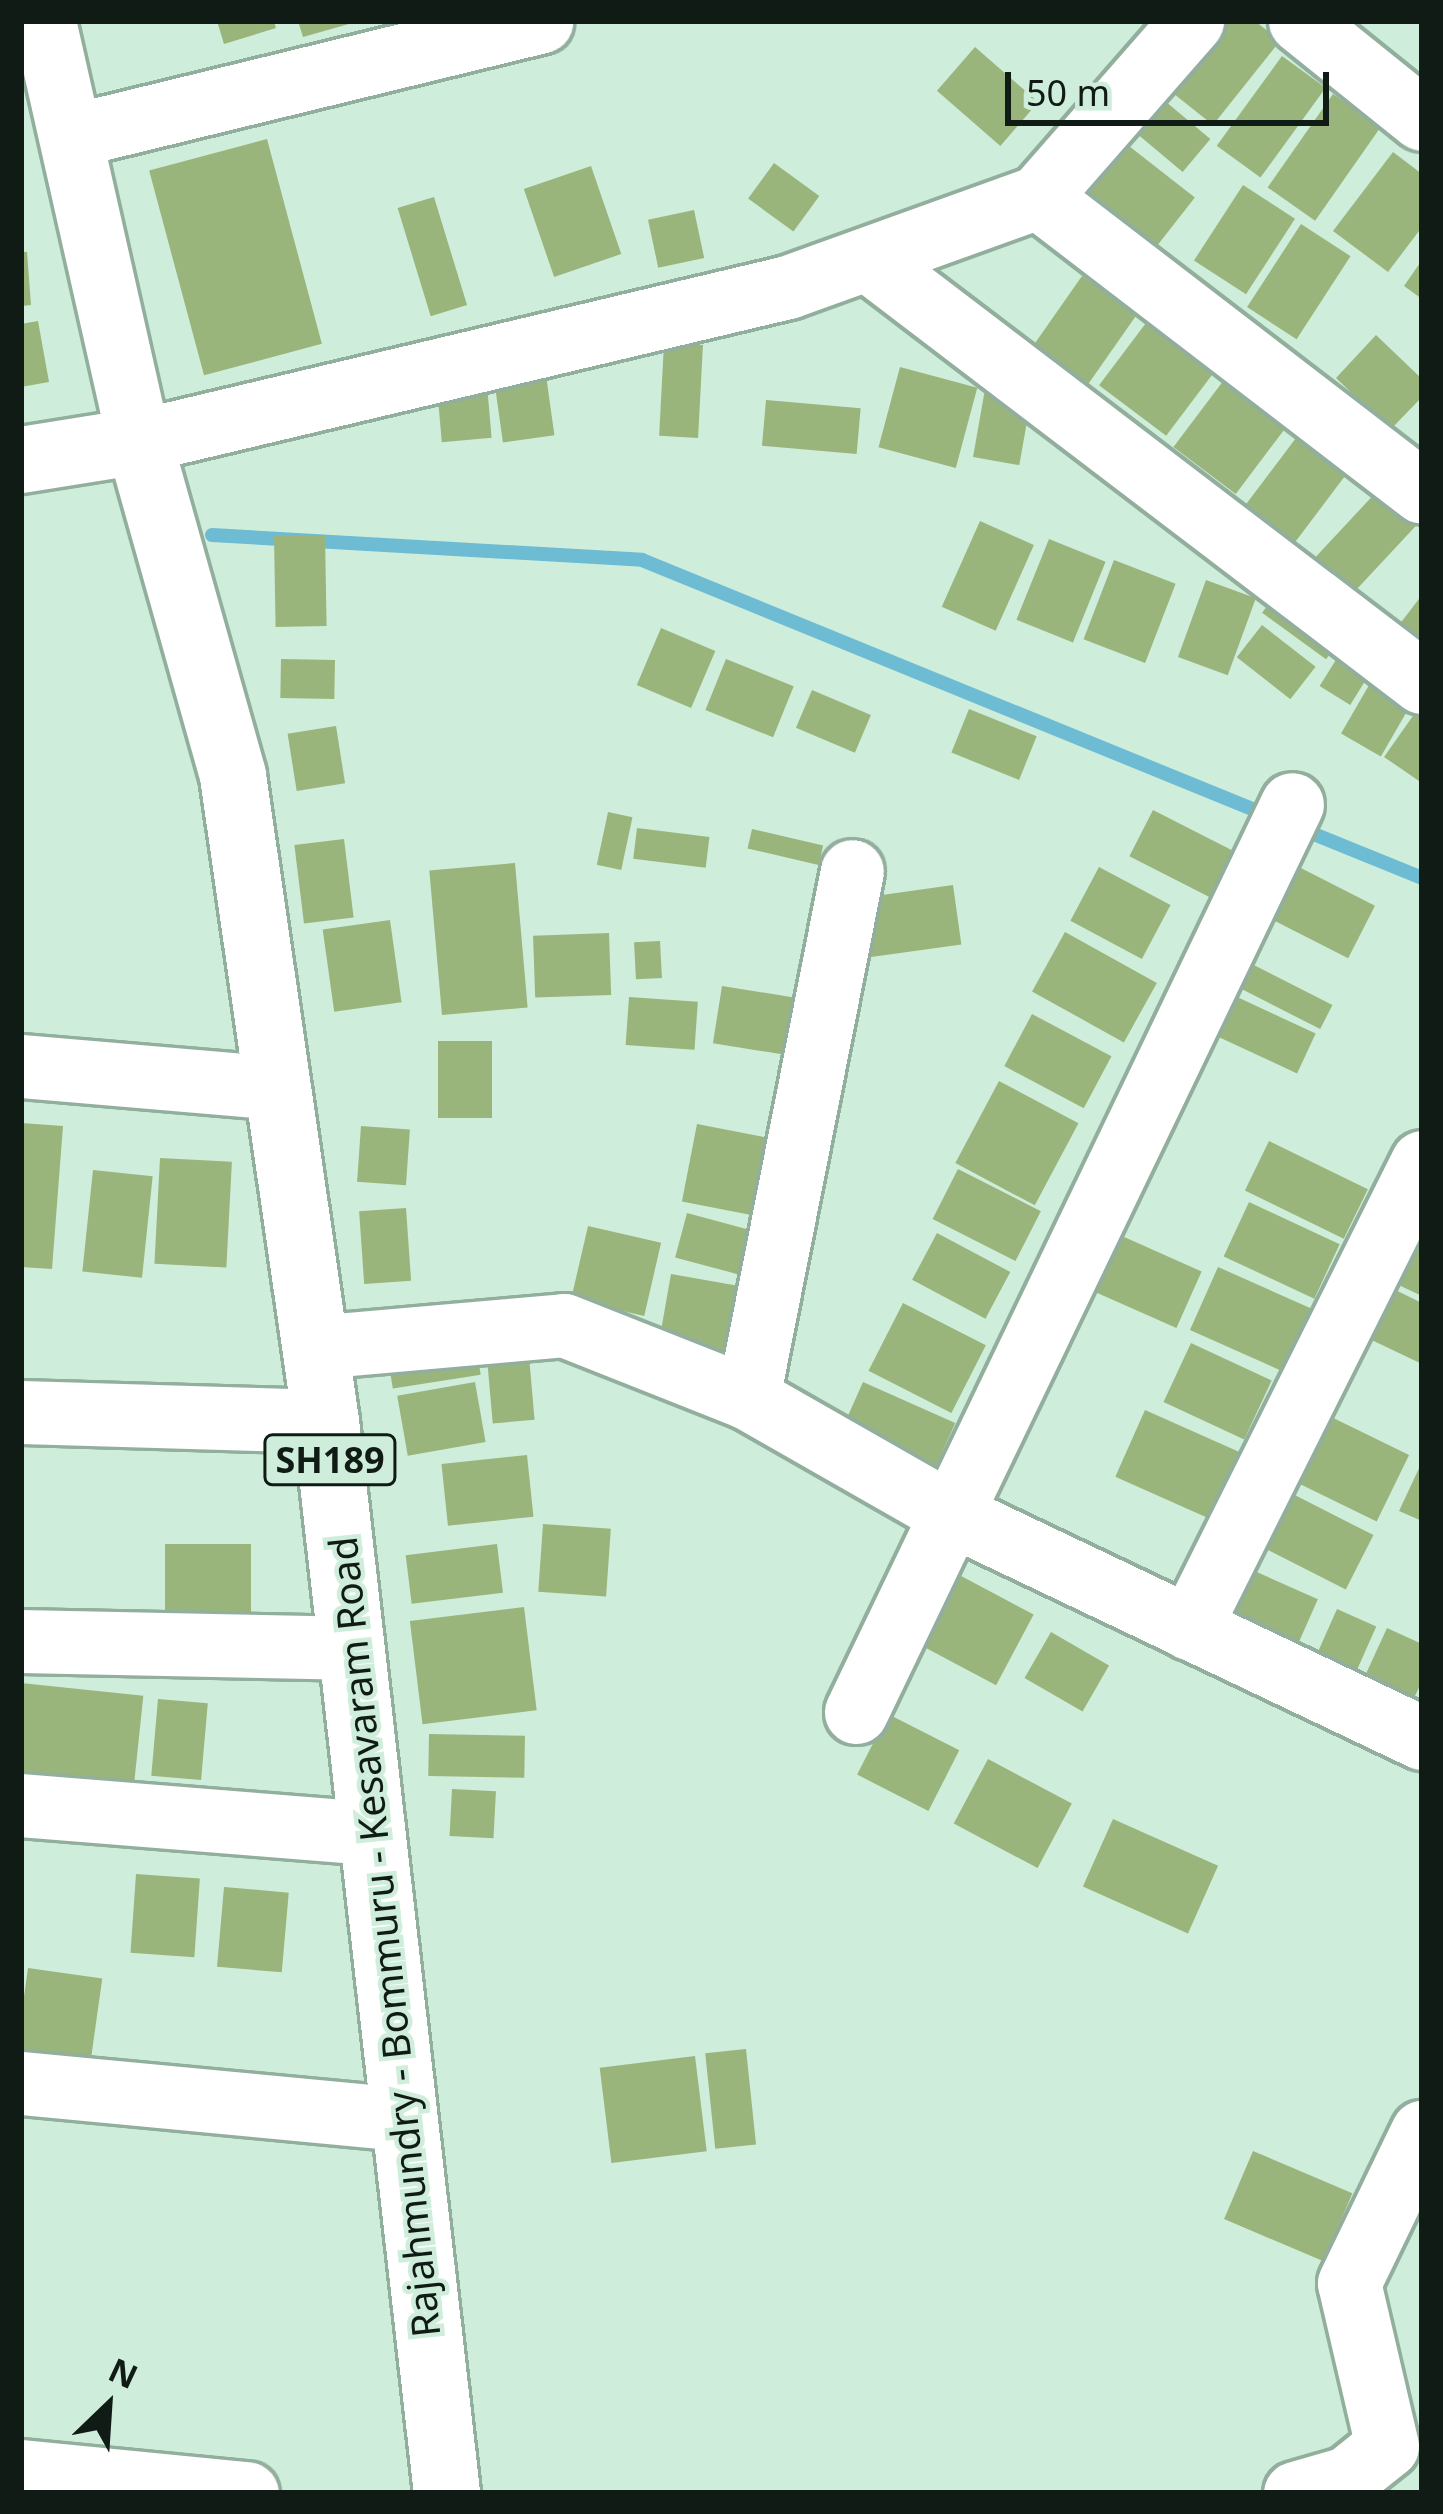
<!DOCTYPE html>
<html>
<head>
<meta charset="utf-8">
<style>
  body { margin:0 }
  #map { position:relative; width:1443px; height:2514px; overflow:hidden; background:#cfeddb; font-family:"Noto Sans",sans-serif }
  div>[style] { position:absolute }
  [style*='--x'] { left:calc(var(--x)*1px); top:calc(var(--y)*1px); width:calc(var(--w)*1px); rotate:calc(var(--a)*1deg) }
  .stream>* { height:14px; margin:-7px; padding:0 7px; transform-origin:7px; border-radius:7px; background:#6dbcd4 }
  .building>* { inset:0; background:#99b57c; transform-origin:0 0 }
  .roads { filter:drop-shadow(3px 0 #92ae9d) drop-shadow(-3px 0 #92ae9d) drop-shadow(0 3px #92ae9d) drop-shadow(0 -3px #92ae9d) }
  .minor>* { height:63px; margin:-31.5px; padding:0 31.5px; transform-origin:31.5px; border-radius:31.5px; background:#fff }
  .major>* { height:66px; margin:-33px; padding:0 33px; transform-origin:33px; border-radius:33px; background:#fff }
  span { translate:-50% -50%; white-space:nowrap; text-align:center; line-height:1.15; -webkit-text-stroke:9px #cfeddb; paint-order:stroke }
  .shield-label span { padding:3px 9px; background:#cfeddb; border:3px solid; border-radius:9px; -webkit-text-stroke-width:0 }
  .shield-label { font-size:36px; color:#111b15; font-weight:700 }
  .street-label { font-size:39px; color:#111b15 }
  .frame { position:absolute; inset:0; border:24px solid #111b15; pointer-events:none }
  .north { position:absolute; left:48px; top:2346px; width:120px; height:120px; -webkit-text-stroke:9px #cfeddb; paint-order:stroke; rotate:25deg; font-size:33px; font-weight:700; line-height:48px; text-align:center; color:#111b15 }
  .north::after { content:''; display:block; margin:auto; width:42px; height:54px; background:#111b15; clip-path:polygon(50% 0,100% 100%,50% 72%,0 100%) }
  .scale { position:absolute; left:1005px; top:72px; width:324px; height:54px; box-sizing:border-box; border:6px solid #111b15; border-top:0; padding-left:15px; font-size:36px; line-height:42px; white-space:nowrap; color:#111b15; -webkit-text-stroke:9px #cfeddb; paint-order:stroke }
</style>
</head>
<body>
<div id="map">
  <div class="stream">
    <div style="--x:212;--y:535;--w:431;--a:3.3"></div>
    <div style="--x:642;--y:560;--w:675;--a:22.2"></div>
    <div style="--x:1299;--y:828;--w:133;--a:22.1"></div>
  </div>
  <div class="building">
    <div style="clip-path:polygon(217px 21px,274px 21px,276px 28px,224px 44px)"></div>
    <div style="clip-path:polygon(298px 21px,356px 21px,356px 22px,303px 37px)"></div>
    <div style="clip-path:polygon(1216px 21px,1255px 21px,1280px 41px,1213px 125px,1164px 86px)"></div>
    <div style="left:975px;top:47px;width:84px;height:58px;rotate:41deg"></div>
    <div style="left:1282px;top:56px;width:54px;height:111px;rotate:36deg"></div>
    <div style="left:1333px;top:94px;width:58px;height:114px;rotate:35deg"></div>
    <div style="left:1159px;top:96px;width:67px;height:43px;rotate:40deg"></div>
    <div style="left:267px;top:139px;width:212px;height:122px;rotate:75deg"></div>
    <div style="left:1120px;top:139px;width:95px;height:62px;rotate:38deg"></div>
    <div style="clip-path:polygon(1393px 152px,1422px 174px,1422px 227px,1388px 272px,1333px 231px)"></div>
    <div style="left:774px;top:163px;width:56px;height:44px;rotate:36deg"></div>
    <div style="left:591px;top:166px;width:93px;height:71px;rotate:71deg"></div>
    <div style="left:1243px;top:185px;width:62px;height:90px;rotate:33deg"></div>
    <div style="left:434px;top:197px;width:113px;height:38px;rotate:73deg"></div>
    <div style="left:694px;top:210px;width:49px;height:47px;rotate:78deg"></div>
    <div style="left:1301px;top:224px;width:59px;height:99px;rotate:33deg"></div>
    <div style="clip-path:polygon(21px 252px,27px 252px,31px 305px,21px 306px)"></div>
    <div style="clip-path:polygon(1422px 260px,1422px 299px,1404px 286px)"></div>
    <div style="left:1082px;top:276px;width:67px;height:97px;rotate:35deg"></div>
    <div style="left:1149px;top:319px;width:84px;height:83px;rotate:37deg"></div>
    <div style="clip-path:polygon(38px 321px,49px 382px,21px 387px,21px 324px)"></div>
    <div style="clip-path:polygon(1376px 335px,1422px 379px,1422px 397px,1390px 430px,1336px 378px)"></div>
    <div style="left:664px;top:343px;width:39px;height:93px;rotate:3deg"></div>
    <div style="left:544px;top:361px;width:75px;height:52px;rotate:82deg"></div>
    <div style="left:900px;top:367px;width:80px;height:83px;rotate:15deg"></div>
    <div style="left:1230px;top:372px;width:78px;height:94px;rotate:37deg"></div>
    <div style="left:487px;top:385px;width:53px;height:50px;rotate:85deg"></div>
    <div style="left:985px;top:389px;width:47px;height:69px;rotate:10deg"></div>
    <div style="left:766px;top:400px;width:95px;height:46px;rotate:5deg"></div>
    <div style="left:1302px;top:430px;width:62px;height:97px;rotate:37deg"></div>
    <div style="left:1380px;top:488px;width:52px;height:109px;rotate:43deg"></div>
    <div style="left:980px;top:521px;width:59px;height:94px;rotate:24deg"></div>
    <div style="left:325px;top:535px;width:91px;height:51px;rotate:89deg"></div>
    <div style="left:1049px;top:539px;width:61px;height:87px;rotate:22deg"></div>
    <div style="left:1114px;top:560px;width:66px;height:85px;rotate:21deg"></div>
    <div style="left:1206px;top:580px;width:53px;height:82px;rotate:20deg"></div>
    <div style="left:1278px;top:591px;width:79px;height:27px;rotate:36deg"></div>
    <div style="clip-path:polygon(1422px 595px,1422px 643px,1399px 625px)"></div>
    <div style="left:1262px;top:625px;width:68px;height:41px;rotate:38deg"></div>
    <div style="left:661px;top:628px;width:59px;height:62px;rotate:23deg"></div>
    <div style="left:1344px;top:647px;width:36px;height:46px;rotate:32deg"></div>
    <div style="left:281px;top:659px;width:54px;height:39px;rotate:1deg"></div>
    <div style="left:726px;top:659px;width:73px;height:55px;rotate:22deg"></div>
    <div style="left:1376px;top:673px;width:46px;height:70px;rotate:30deg"></div>
    <div style="left:812px;top:690px;width:64px;height:41px;rotate:23deg"></div>
    <div style="clip-path:polygon(1422px 703px,1422px 783px,1384px 757px)"></div>
    <div style="left:969px;top:709px;width:73px;height:47px;rotate:22deg"></div>
    <div style="left:336px;top:726px;width:58px;height:49px;rotate:81deg"></div>
    <div style="left:1153px;top:810px;width:98px;height:52px;rotate:27deg"></div>
    <div style="left:608px;top:812px;width:25px;height:54px;rotate:12deg"></div>
    <div style="left:637px;top:828px;width:73px;height:31px;rotate:7deg"></div>
    <div style="left:752px;top:829px;width:73px;height:20px;rotate:13deg"></div>
    <div style="left:344px;top:839px;width:79px;height:50px;rotate:83deg"></div>
    <div style="left:515px;top:863px;width:145px;height:86px;rotate:85deg"></div>
    <div style="left:1293px;top:864px;width:92px;height:59px;rotate:27deg"></div>
    <div style="left:1099px;top:867px;width:81px;height:61px;rotate:28deg"></div>
    <div style="left:953px;top:885px;width:60px;height:102px;rotate:82deg"></div>
    <div style="left:390px;top:920px;width:83px;height:68px;rotate:82deg"></div>
    <div style="left:1065px;top:932px;width:105px;height:68px;rotate:29deg"></div>
    <div style="left:609px;top:933px;width:62px;height:76px;rotate:88deg"></div>
    <div style="left:660px;top:941px;width:37px;height:26px;rotate:87deg"></div>
    <div style="left:1246px;top:961px;width:97px;height:27px;rotate:27deg"></div>
    <div style="left:722px;top:986px;width:76px;height:58px;rotate:9deg"></div>
    <div style="left:1235px;top:996px;width:89px;height:44px;rotate:25deg"></div>
    <div style="left:629px;top:997px;width:69px;height:48px;rotate:4deg"></div>
    <div style="left:1032px;top:1014px;width:90px;height:59px;rotate:28deg"></div>
    <div style="left:438px;top:1041px;width:54px;height:77px"></div>
    <div style="left:999px;top:1081px;width:90px;height:93px;rotate:28deg"></div>
    <div style="clip-path:polygon(21px 1123px,63px 1126px,52px 1269px,21px 1267px)"></div>
    <div style="left:697px;top:1124px;width:84px;height:79px;rotate:11deg"></div>
    <div style="left:361px;top:1126px;width:49px;height:56px;rotate:4deg"></div>
    <div style="left:1269px;top:1141px;width:110px;height:55px;rotate:26deg"></div>
    <div style="left:160px;top:1158px;width:72px;height:106px;rotate:3deg"></div>
    <div style="left:958px;top:1169px;width:93px;height:56px;rotate:27deg"></div>
    <div style="left:93px;top:1170px;width:60px;height:102px;rotate:6deg"></div>
    <div style="left:1249px;top:1202px;width:100px;height:60px;rotate:25deg"></div>
    <div style="left:406px;top:1208px;width:73px;height:47px;rotate:86deg"></div>
    <div style="left:687px;top:1213px;width:81px;height:46px;rotate:15deg"></div>
    <div style="left:588px;top:1226px;width:75px;height:75px;rotate:13deg"></div>
    <div style="left:1113px;top:1232px;width:97px;height:62px;rotate:24deg"></div>
    <div style="left:937px;top:1233px;width:83px;height:53px;rotate:28deg"></div>
    <div style="clip-path:polygon(1410px 1233px,1422px 1239px,1422px 1296px,1388px 1280px)"></div>
    <div style="left:1218px;top:1267px;width:107px;height:69px;rotate:24deg"></div>
    <div style="left:671px;top:1274px;width:88px;height:79px;rotate:10deg"></div>
    <div style="clip-path:polygon(1383px 1284px,1422px 1303px,1422px 1364px,1359px 1334px)"></div>
    <div style="left:903px;top:1303px;width:93px;height:76px;rotate:27deg"></div>
    <div style="left:1191px;top:1343px;width:89px;height:65px;rotate:25deg"></div>
    <div style="left:476px;top:1345px;width:30px;height:89px;rotate:81deg"></div>
    <div style="left:529px;top:1356px;width:64px;height:42px;rotate:85deg"></div>
    <div style="left:475px;top:1382px;width:61px;height:79px;rotate:80deg"></div>
    <div style="left:863px;top:1382px;width:101px;height:59px;rotate:24deg"></div>
    <div style="left:1145px;top:1410px;width:107px;height:73px;rotate:24deg"></div>
    <div style="left:1321px;top:1412px;width:98px;height:74px;rotate:26deg"></div>
    <div style="left:527px;top:1455px;width:62px;height:86px;rotate:84deg"></div>
    <div style="clip-path:polygon(1422px 1462px,1422px 1521px,1399px 1511px)"></div>
    <div style="left:1279px;top:1487px;width:106px;height:61px;rotate:27deg"></div>
    <div style="left:543px;top:1524px;width:68px;height:68px;rotate:4deg"></div>
    <div style="left:251px;top:1544px;width:78px;height:86px;rotate:90deg"></div>
    <div style="left:497px;top:1544px;width:49px;height:92px;rotate:83deg"></div>
    <div style="left:1232px;top:1561px;width:94px;height:56px;rotate:24deg"></div>
    <div style="left:948px;top:1569px;width:97px;height:80px;rotate:28deg"></div>
    <div style="left:524px;top:1607px;width:104px;height:115px;rotate:83deg"></div>
    <div style="left:1337px;top:1609px;width:43px;height:67px;rotate:24deg"></div>
    <div style="clip-path:polygon(1387px 1628px,1422px 1644px,1422px 1681px,1408px 1711px,1359px 1689px)"></div>
    <div style="left:1051px;top:1632px;width:67px;height:53px;rotate:30deg"></div>
    <div style="left:21px;top:1683px;width:123px;height:104px;rotate:6deg"></div>
    <div style="left:158px;top:1699px;width:50px;height:77px;rotate:5deg"></div>
    <div style="left:888px;top:1714px;width:80px;height:68px;rotate:27deg"></div>
    <div style="left:429px;top:1734px;width:96px;height:42px;rotate:1deg"></div>
    <div style="left:988px;top:1759px;width:95px;height:73px;rotate:28deg"></div>
    <div style="left:452px;top:1789px;width:44px;height:47px;rotate:3deg"></div>
    <div style="left:1113px;top:1819px;width:115px;height:74px;rotate:24deg"></div>
    <div style="left:136px;top:1874px;width:64px;height:79px;rotate:4deg"></div>
    <div style="left:224px;top:1887px;width:65px;height:80px;rotate:5deg"></div>
    <div style="left:28px;top:1968px;width:75px;height:95px;rotate:8deg"></div>
    <div style="left:746px;top:2049px;width:96px;height:41px;rotate:84deg"></div>
    <div style="left:695px;top:2056px;width:96px;height:96px;rotate:83deg"></div>
    <div style="left:1253px;top:2151px;width:108px;height:74px;rotate:23deg"></div>
  </div>
  <div class="roads">
    <div class="minor">
      <div style="--x:44;--y:21;--w:431;--a:77.3"></div>
      <div style="--x:139;--y:441;--w:667;--a:-13.35"></div>
      <div style="--x:788;--y:287;--w:266;--a:-19.8"></div>
      <div style="--x:1038;--y:197;--w:234;--a:-48.8"></div>
      <div style="--x:1300;--y:21;--w:156;--a:38.8"></div>
      <div style="--x:75;--y:135;--w:480;--a:-13.7"></div>
      <div style="--x:1038;--y:197;--w:484;--a:37.5"></div>
      <div style="--x:867;--y:259;--w:698;--a:37.31"></div>
      <div style="--x:21;--y:1066;--w:258;--a:4.9"></div>
      <div style="--x:315;--y:1347;--w:250;--a:-5"></div>
      <div style="--x:564;--y:1325;--w:198;--a:21.6"></div>
      <div style="--x:748;--y:1398;--w:234;--a:29.7"></div>
      <div style="--x:951;--y:1514;--w:522;--a:25.44"></div>
      <div style="--x:748;--y:1398;--w:537;--a:-78.84"></div>
      <div style="--x:21;--y:1412;--w:305;--a:1.7"></div>
      <div style="--x:1189;--y:1628;--w:521;--a:-63.43"></div>
      <div style="--x:21;--y:1641;--w:329;--a:1.2"></div>
      <div style="--x:856;--y:1712;--w:1007;--a:-64.35"></div>
      <div style="--x:21;--y:1805;--w:350;--a:4.6"></div>
      <div style="--x:21;--y:2083;--w:384;--a:5.4"></div>
      <div style="--x:21;--y:2471;--w:227;--a:5.6"></div>
      <div style="--x:1295;--y:2493;--w:54;--a:-16.1"></div>
      <div style="--x:1347;--y:2478;--w:51;--a:-38.7"></div>
      <div style="--x:1387;--y:2446;--w:167;--a:-103.1"></div>
      <div style="--x:1349;--y:2283;--w:168;--a:-64.2"></div>
    </div>
    <div class="major">
      <div style="--x:21;--y:460;--w:120;--a:-9.1"></div>
      <div style="--x:139;--y:441;--w:348;--a:74.3"></div>
      <div style="--x:233;--y:776;--w:652;--a:81.8"></div>
      <div style="--x:326;--y:1421;--w:1079;--a:83.56"></div>
    </div>
  </div>
  <div class="shield-label">
    <span style="left:330px;top:1460px">SH189</span>
  </div>
  <div class="street-label">
    <span style="left:384px;top:1937px;rotate:-96deg">Rajahmundry - Bommuru - Kesavaram Road</span>
  </div>
  <div class="frame"></div>
  <div class="north">N</div>
  <div class="scale">50 m</div>
</div>
</body>
</html>
